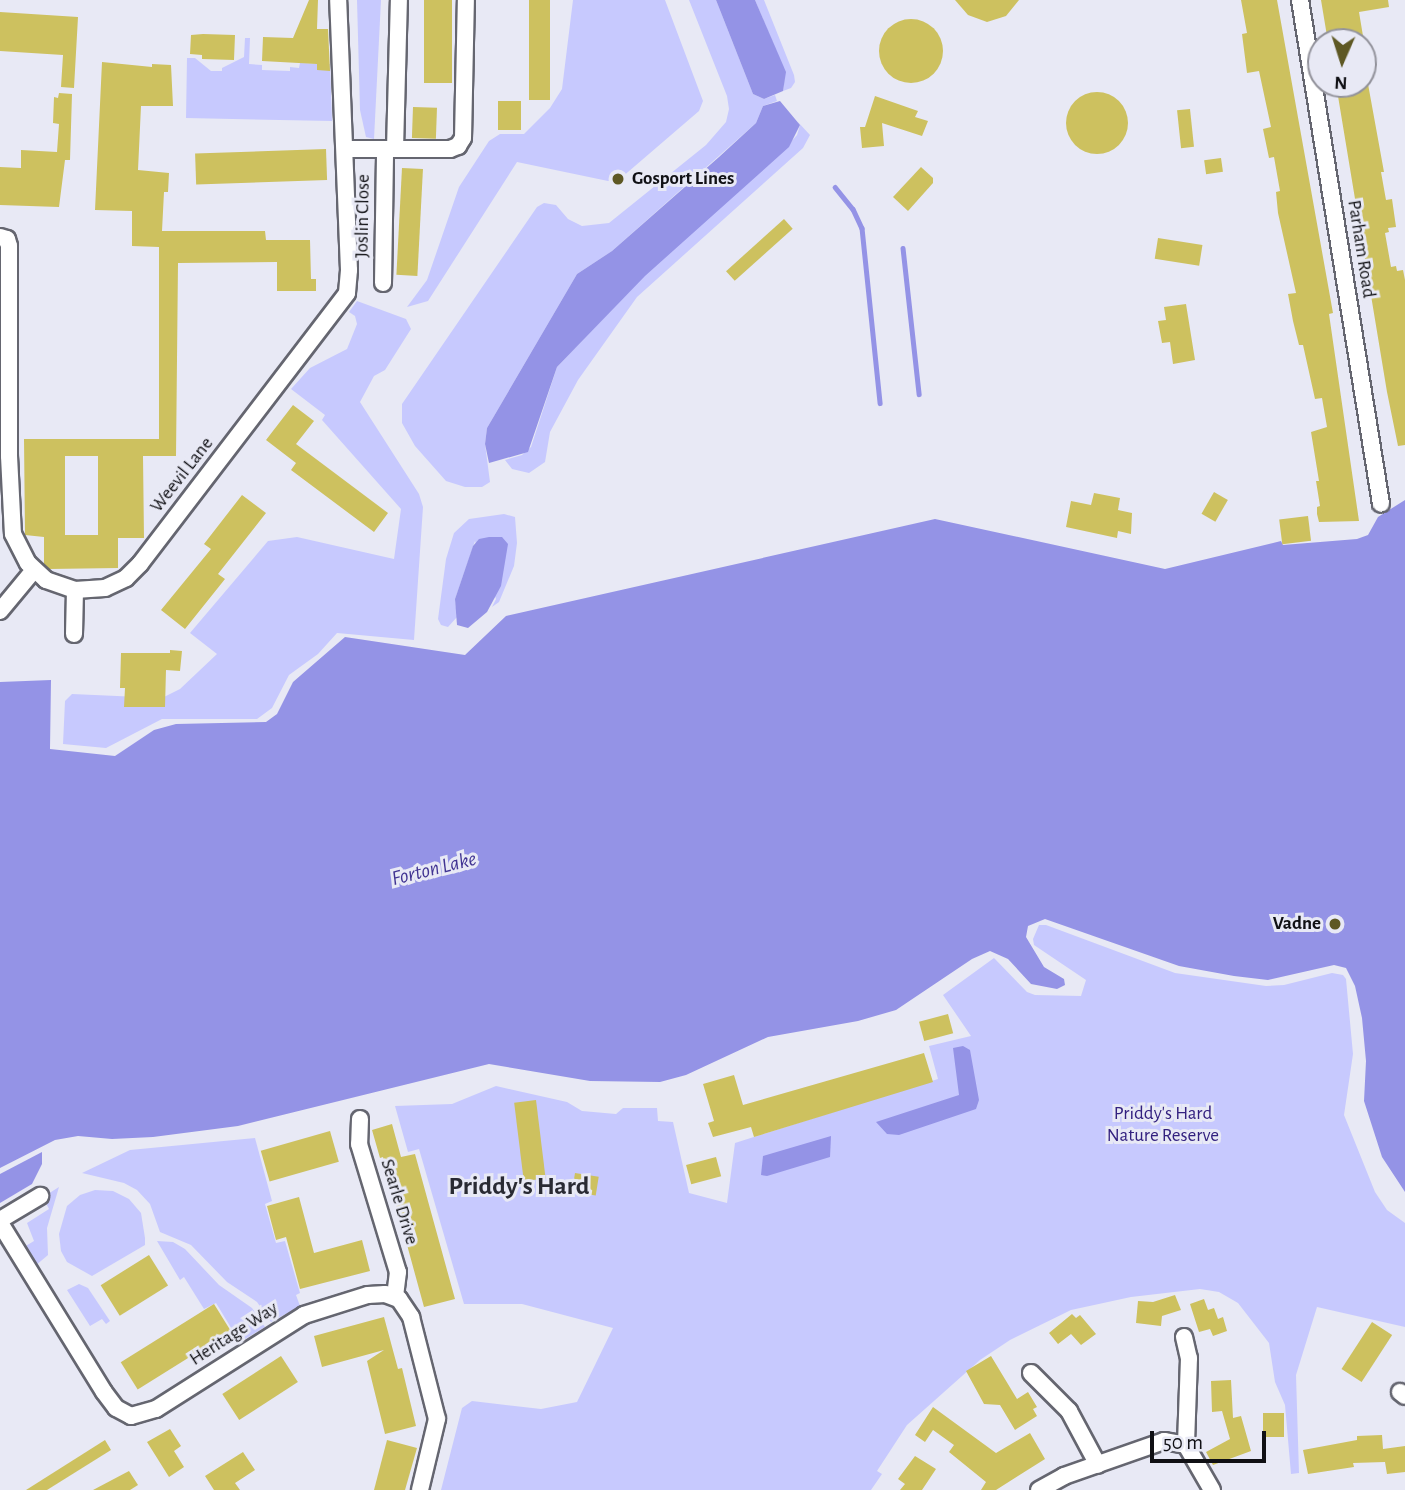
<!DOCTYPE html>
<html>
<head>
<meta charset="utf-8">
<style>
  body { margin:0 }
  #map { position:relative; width:1405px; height:1490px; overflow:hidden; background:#e8e9f5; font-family:"Alegreya Sans",sans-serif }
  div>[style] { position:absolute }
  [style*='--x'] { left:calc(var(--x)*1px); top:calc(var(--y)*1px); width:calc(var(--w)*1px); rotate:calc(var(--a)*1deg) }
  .green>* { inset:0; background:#c7c9fe }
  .water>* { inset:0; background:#9493e6 }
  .stream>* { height:4.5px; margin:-2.25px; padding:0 2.25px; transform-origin:2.25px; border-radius:2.25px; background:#9493e6 }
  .building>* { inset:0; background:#cdc15f; transform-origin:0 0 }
  .round { border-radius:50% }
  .roads { filter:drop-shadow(2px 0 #656670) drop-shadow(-2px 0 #656670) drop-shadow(0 2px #656670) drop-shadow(0 -2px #656670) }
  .street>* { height:16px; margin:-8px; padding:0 8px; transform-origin:8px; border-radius:8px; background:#fff }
  .dots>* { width:19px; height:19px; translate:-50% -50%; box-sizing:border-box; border:4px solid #e8e9f5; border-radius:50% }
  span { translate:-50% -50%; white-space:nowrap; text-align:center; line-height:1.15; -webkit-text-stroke:6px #e8e9f5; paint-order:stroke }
  .poi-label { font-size:19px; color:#101014; font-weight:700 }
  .left { translate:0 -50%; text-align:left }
  .right { translate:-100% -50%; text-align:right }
  .street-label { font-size:19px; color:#101014 }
  .park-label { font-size:19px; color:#32207f }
  .water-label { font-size:21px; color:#403392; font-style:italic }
  .district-label { font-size:26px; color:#292a33; font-weight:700 }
  .north { position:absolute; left:1307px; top:28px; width:70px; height:70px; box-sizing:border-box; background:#e8e9f5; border:2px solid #92929b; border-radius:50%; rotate:183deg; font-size:19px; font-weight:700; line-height:28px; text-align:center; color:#101014 }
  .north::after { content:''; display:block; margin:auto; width:24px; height:32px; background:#5e5824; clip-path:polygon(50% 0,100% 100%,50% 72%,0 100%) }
  .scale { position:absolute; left:1150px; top:1431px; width:116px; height:32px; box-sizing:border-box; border:4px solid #101014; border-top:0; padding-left:9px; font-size:21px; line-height:24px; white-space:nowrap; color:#101014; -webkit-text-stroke:5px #e8e9f5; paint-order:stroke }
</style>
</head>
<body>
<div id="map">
  <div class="green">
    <div style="clip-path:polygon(357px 0,381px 0,374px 139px,366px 137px,360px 110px)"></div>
    <div style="clip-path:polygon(573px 0,665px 0,703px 101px,699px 111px,621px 178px,608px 181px,517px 162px,428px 301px,407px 307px,427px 280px,459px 187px,489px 141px,500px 134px,524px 134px,550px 108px,562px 89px)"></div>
    <div style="clip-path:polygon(689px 0,716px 0,753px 94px,764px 99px,775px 95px,777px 101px,763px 106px,756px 123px,612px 251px,577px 274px,487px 428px,485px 444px,490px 482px,482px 487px,465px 487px,446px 481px,415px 446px,402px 423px,402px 404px,537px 207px,544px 203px,556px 205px,568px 219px,582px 226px,609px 223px,706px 145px,726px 122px,729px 109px,727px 96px)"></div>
    <div style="clip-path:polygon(755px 0,764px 0,794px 75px,795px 82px,791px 88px,783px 91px,785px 72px)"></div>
    <div style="clip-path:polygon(245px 38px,250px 38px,249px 64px,262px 65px,262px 70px,290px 71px,290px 67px,299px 68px,300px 63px,330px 64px,332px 121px,186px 118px,187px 58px,195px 58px,211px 71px,222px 71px,222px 68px,244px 57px)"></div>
    <div style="clip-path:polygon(797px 121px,810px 135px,803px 148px,637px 297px,578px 380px,550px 432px,545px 462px,529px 473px,512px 469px,505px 460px,522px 455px,531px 447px,557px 367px,644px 276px,790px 143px,797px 135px,800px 125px)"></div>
    <div style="clip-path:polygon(357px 301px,406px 319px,411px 329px,385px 370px,374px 376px,360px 402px,419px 494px,423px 507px,414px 640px,337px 633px,318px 654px,289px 675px,272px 708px,257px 719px,162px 719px,106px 748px,63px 744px,65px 701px,72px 694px,162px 698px,180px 689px,217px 654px,190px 633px,268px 541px,297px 537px,394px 559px,401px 509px,322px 420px,325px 415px,291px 389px,310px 368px,347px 349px,357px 324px,355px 316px,349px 312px)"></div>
    <div style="clip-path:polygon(504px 514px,515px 517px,517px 543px,514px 566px,499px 602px,492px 607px,496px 599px,475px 541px,455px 599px,457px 617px,448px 627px,441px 625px,438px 619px,446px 559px,454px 533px,469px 519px)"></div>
    <div style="clip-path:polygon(1039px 925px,1046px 925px,1175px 973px,1266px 986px,1284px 985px,1332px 973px,1343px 975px,1346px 979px,1353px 1054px,1344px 1115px,1375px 1192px,1387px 1210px,1405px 1223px,1405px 1327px,1317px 1307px,1296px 1375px,1299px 1473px,1291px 1474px,1285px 1405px,1275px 1382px,1269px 1343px,1238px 1303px,1219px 1292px,1200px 1289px,1131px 1297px,1071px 1310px,1010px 1340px,980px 1360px,907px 1425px,877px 1471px,882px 1474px,871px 1490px,441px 1490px,462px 1408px,472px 1401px,541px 1409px,577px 1402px,613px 1328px,522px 1304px,464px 1304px,419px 1149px,408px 1152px,395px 1106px,452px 1104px,496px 1086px,567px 1102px,582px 1111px,616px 1114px,623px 1108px,657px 1108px,658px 1121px,673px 1122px,689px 1193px,727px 1203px,735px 1143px,938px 1079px,929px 1046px,971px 1036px,943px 995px,994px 958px,1027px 992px,1035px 995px,1081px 996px,1086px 980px,1034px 945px,1033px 939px)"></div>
    <div style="clip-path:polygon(255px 1138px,272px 1201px,265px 1204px,276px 1243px,285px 1241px,300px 1293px,296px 1295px,300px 1306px,271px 1322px,257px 1302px,227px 1282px,191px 1245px,160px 1232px,150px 1204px,137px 1190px,124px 1183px,82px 1173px,130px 1150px)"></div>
    <div style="clip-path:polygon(59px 1187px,47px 1228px,48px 1255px,35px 1266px,24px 1247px,34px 1241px,27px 1223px,49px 1209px,43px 1197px)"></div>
    <div style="clip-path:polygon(95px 1190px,113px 1191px,129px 1199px,141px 1213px,145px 1238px,145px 1245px,92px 1276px,67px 1262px,61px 1251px,59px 1234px,67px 1206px,80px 1195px)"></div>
    <div style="clip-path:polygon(157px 1241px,173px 1242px,185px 1249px,219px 1285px,252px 1308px,265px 1327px,245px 1339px,238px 1328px,233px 1331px,216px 1303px,204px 1309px,184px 1277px,180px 1280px)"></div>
    <div style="clip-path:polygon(79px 1284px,88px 1288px,110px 1321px,106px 1324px,102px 1319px,90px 1326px,67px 1290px)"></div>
  </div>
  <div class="water">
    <div style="clip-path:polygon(716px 0,755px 0,786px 72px,783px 91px,764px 99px,753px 94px)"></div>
    <div style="clip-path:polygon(780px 101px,800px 125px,789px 147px,645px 276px,557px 367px,528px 452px,489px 463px,485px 444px,487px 428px,577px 274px,612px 251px,719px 157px,756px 123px,763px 106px)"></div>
    <div style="clip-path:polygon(1405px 500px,1405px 1192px,1382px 1157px,1364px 1101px,1366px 1061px,1362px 1018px,1355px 986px,1346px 968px,1334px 965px,1268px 980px,1234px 976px,1179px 966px,1045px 919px,1028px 926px,1026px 937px,1044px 967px,1064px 979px,1065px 985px,1057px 989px,1031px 984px,1008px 959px,990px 951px,972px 959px,896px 1010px,858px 1021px,768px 1037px,686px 1075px,660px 1082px,590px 1081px,489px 1064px,238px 1126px,153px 1137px,112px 1139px,78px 1136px,55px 1140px,0 1168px,0 682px,51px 680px,50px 749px,115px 756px,154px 730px,176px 724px,266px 722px,277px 714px,293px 682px,345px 637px,465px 655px,506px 616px,935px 519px,1165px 569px,1281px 541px,1283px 545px,1357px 539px,1368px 535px,1378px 517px)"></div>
    <div style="clip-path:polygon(489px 537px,502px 537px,508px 544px,501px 586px,487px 612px,468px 628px,457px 625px,455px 599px,473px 546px,479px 539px)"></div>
    <div style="clip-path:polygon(963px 1046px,970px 1050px,979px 1100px,976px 1109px,899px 1135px,887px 1134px,876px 1122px,959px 1095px,953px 1048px)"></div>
    <div style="clip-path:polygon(831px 1136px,830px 1157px,767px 1176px,761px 1175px,763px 1156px)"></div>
    <div style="clip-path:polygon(42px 1152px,42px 1164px,32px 1184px,0 1203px,0 1174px)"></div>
  </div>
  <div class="stream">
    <div style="--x:835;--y:187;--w:28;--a:51"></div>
    <div style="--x:853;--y:209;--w:21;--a:65"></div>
    <div style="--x:862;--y:228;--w:176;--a:84.1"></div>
    <div style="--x:903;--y:248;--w:147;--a:83.7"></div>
  </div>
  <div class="building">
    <div style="clip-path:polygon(309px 0,318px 0,317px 29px,328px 29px,330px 71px,317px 70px,317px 64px,262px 61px,263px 37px,293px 38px)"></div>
    <div style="left:424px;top:0;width:28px;height:83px"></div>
    <div style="left:529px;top:0;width:21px;height:100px"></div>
    <div style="clip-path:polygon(955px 0,1019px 0,1006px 16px,987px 22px,968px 15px)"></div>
    <div style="clip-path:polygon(1241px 0,1277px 0,1333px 313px,1329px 314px,1359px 521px,1319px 522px,1317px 514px,1317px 507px,1320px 506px,1316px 481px,1319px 481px,1311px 432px,1327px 427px,1322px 398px,1315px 399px,1303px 345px,1299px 345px,1293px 321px,1288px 294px,1296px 293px,1278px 213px,1276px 192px,1280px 191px,1274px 157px,1269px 158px,1263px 129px,1271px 127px,1259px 71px,1247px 73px,1242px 34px,1247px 33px)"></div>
    <div style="clip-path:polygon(1321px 0,1388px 0,1389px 7px,1359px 12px,1364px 42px,1328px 42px)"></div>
    <div style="clip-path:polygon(0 12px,78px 17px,74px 88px,61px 87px,63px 55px,0 51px)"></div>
    <div class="round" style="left:879px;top:19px;width:64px;height:64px"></div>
    <div style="clip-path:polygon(203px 34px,235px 35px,234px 60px,202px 59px,202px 55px,190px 54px,191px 35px)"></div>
    <div style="clip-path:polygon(evenodd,102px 62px,152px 67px,152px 64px,171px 65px,173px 106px,141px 106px,138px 170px,169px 173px,168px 192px,164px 192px,162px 231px,265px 231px,266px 240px,310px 240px,311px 279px,316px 279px,316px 291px,277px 291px,277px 262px,178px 263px,176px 456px,143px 456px,144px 538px,118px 538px,118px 568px,49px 569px,44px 564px,44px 537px,25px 535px,24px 439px,159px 439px,159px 247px,132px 246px,132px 211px,95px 210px,102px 62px,65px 456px,98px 456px,98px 535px,65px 535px,65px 456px)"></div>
    <div style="clip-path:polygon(1336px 84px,1368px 84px,1384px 172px,1381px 172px,1386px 200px,1392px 199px,1396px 227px,1388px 228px,1389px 232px,1385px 233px,1391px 267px,1396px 266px,1397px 271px,1403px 270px,1405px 280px,1405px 445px,1398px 446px,1387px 392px)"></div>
    <div class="round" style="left:1066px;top:92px;width:62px;height:62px"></div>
    <div style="clip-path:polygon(59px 93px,72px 94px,70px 160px,65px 160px,59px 207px,0 205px,0 167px,21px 168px,21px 150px,57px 152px,59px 124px,53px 123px,54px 97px,58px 98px)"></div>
    <div style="clip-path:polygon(875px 96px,918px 111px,915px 117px,928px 121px,922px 136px,882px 123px,884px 146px,862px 148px,860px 127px,865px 127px)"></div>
    <div style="left:498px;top:101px;width:23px;height:29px"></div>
    <div style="left:413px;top:107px;width:24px;height:31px;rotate:2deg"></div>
    <div style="left:1190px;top:109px;width:38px;height:13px;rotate:84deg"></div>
    <div style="left:326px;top:149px;width:31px;height:131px;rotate:88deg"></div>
    <div style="left:1221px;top:158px;width:14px;height:17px;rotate:82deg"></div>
    <div style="clip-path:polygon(921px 167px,933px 178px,933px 183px,908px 211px,893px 197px)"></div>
    <div style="left:402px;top:168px;width:21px;height:107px;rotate:3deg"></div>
    <div style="left:784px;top:219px;width:13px;height:78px;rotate:48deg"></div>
    <div style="left:1158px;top:238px;width:45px;height:21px;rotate:9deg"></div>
    <div style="clip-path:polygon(1186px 304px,1195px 360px,1173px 364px,1170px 342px,1162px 343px,1158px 321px,1166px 320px,1164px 307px)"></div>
    <div style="clip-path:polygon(293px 405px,314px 421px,296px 444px,388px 513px,374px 532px,291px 470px,296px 463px,266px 440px)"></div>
    <div style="left:1214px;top:492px;width:16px;height:25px;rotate:30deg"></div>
    <div style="clip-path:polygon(1094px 493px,1120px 498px,1118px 510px,1132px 513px,1131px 534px,1118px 531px,1117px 538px,1066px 527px,1071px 501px,1091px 505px)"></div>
    <div style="clip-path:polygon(242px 495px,266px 513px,218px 574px,225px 579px,185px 629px,161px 610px,211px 549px,204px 544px)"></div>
    <div style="left:1308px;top:516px;width:25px;height:29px;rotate:83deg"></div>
    <div style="clip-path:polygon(170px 650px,182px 651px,180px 671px,166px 670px,165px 707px,124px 707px,125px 688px,120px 688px,121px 653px,170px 653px)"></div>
    <div style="left:948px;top:1014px;width:20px;height:30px;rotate:75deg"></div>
    <div style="clip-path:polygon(924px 1053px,933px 1082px,754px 1137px,751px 1127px,713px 1137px,708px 1123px,714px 1121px,703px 1084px,734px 1075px,743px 1105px)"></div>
    <div style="left:536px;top:1100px;width:79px;height:22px;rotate:83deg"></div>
    <div style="clip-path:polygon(392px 1124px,401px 1157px,415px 1154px,455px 1299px,424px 1307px,383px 1157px,380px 1158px,372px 1130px)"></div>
    <div style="left:330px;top:1131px;width:32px;height:72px;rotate:74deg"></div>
    <div style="left:716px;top:1157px;width:20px;height:31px;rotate:75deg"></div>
    <div style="left:575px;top:1173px;width:24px;height:19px;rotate:9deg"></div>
    <div style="clip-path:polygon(299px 1197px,314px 1253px,362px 1240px,370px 1271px,300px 1289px,286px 1237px,276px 1240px,267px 1206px)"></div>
    <div style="left:149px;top:1255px;width:36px;height:57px;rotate:58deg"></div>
    <div style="clip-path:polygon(1175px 1295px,1181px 1310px,1162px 1316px,1161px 1326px,1136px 1323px,1138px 1301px,1153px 1302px)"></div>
    <div style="clip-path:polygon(1204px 1299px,1208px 1310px,1214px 1308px,1218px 1319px,1223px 1317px,1227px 1331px,1213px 1336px,1210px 1329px,1199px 1332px,1190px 1304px)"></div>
    <div style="left:214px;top:1304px;width:32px;height:110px;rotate:58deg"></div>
    <div style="clip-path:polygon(1072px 1314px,1076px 1318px,1080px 1315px,1096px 1334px,1081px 1345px,1071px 1334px,1058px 1344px,1049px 1333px)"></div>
    <div style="clip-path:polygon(384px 1317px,398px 1369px,402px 1368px,416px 1426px,385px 1434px,367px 1361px,384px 1350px,322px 1367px,314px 1336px)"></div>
    <div style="left:1372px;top:1322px;width:24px;height:56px;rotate:33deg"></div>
    <div style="left:281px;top:1356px;width:31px;height:70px;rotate:57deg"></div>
    <div style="clip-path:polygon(991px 1356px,1017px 1399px,1028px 1392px,1037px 1407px,1033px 1409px,1037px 1416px,1015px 1430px,1000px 1405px,984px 1404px,966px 1371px)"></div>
    <div style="clip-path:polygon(1231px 1380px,1233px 1418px,1241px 1416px,1251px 1451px,1213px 1465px,1206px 1452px,1230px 1439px,1222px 1411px,1212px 1412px,1211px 1381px)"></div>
    <div style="clip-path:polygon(933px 1407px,996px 1453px,1030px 1433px,1045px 1459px,996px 1490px,981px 1490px,986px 1482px,949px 1452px,954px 1445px,933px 1430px,925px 1442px,915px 1435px)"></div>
    <div style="left:1263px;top:1413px;width:21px;height:24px"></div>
    <div style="clip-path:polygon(170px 1429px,181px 1446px,174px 1451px,184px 1467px,169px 1477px,147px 1442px)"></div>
    <div style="clip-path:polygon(1382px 1435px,1383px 1449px,1405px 1446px,1405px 1472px,1387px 1474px,1385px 1462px,1353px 1463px,1354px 1467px,1308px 1474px,1303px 1450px,1357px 1440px,1357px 1436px)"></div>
    <div style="clip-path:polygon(105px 1440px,111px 1450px,47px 1490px,26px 1490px)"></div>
    <div style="clip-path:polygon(387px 1440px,417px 1448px,405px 1490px,374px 1490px)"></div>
    <div style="clip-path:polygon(243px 1452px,255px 1470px,235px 1483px,240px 1490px,214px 1490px,205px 1476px)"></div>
    <div style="clip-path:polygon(915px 1456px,936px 1469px,922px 1490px,900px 1490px,905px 1484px,898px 1479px)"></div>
    <div style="clip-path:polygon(129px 1471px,138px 1485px,130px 1490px,93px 1490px)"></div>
  </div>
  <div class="roads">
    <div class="street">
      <div style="--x:1300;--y:0;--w:510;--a:80.87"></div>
      <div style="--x:345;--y:149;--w:105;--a:0"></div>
      <div style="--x:450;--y:149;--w:9;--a:-21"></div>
      <div style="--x:458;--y:146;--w:9;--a:-58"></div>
      <div style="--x:463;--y:138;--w:138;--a:-88.8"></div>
      <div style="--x:395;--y:149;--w:149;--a:-88.5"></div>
      <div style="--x:0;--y:237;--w:7;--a:16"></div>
      <div style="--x:7;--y:239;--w:7;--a:74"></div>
      <div style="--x:9;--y:246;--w:210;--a:90"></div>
      <div style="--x:9;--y:456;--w:78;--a:87.1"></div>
      <div style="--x:13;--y:534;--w:33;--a:63"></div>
      <div style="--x:28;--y:563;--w:25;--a:43"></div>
      <div style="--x:46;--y:580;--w:31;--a:19"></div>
      <div style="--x:75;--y:590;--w:30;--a:-4"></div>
      <div style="--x:105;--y:588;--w:23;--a:-25"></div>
      <div style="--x:126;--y:578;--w:20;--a:-45"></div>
      <div style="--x:140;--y:564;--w:341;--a:-52.6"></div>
      <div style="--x:347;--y:293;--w:23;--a:-85"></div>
      <div style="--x:349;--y:270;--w:270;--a:-92.3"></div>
      <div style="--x:383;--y:283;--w:134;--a:-89.1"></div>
      <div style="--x:0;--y:611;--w:53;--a:-50.3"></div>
      <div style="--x:74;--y:634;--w:44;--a:-88.7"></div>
      <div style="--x:360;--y:1119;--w:25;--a:92"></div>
      <div style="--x:359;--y:1144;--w:134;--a:73.1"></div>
      <div style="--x:398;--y:1272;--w:25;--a:97"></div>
      <div style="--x:0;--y:1220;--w:47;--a:-31"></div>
      <div style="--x:0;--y:1223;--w:198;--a:58.4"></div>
      <div style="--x:104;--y:1392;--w:20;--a:53"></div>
      <div style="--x:116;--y:1408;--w:17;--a:28"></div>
      <div style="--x:131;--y:1416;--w:26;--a:-16"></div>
      <div style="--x:156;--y:1409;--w:175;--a:-32.4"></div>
      <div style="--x:304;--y:1315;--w:67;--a:-17.4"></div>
      <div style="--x:368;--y:1295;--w:17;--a:-3"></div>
      <div style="--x:385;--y:1294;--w:15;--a:20"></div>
      <div style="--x:399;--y:1299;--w:22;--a:56"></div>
      <div style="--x:411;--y:1317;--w:105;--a:75.7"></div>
      <div style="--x:437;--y:1419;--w:73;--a:103.5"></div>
      <div style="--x:1184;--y:1337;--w:22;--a:77"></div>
      <div style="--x:1189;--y:1358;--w:87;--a:92"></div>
      <div style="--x:1186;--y:1445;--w:52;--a:60"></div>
      <div style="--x:1031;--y:1373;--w:54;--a:45"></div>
      <div style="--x:1069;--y:1411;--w:61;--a:61.8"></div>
      <div style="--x:1400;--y:1392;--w:6;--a:39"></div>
      <div style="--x:1039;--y:1490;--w:29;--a:-29"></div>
      <div style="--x:1064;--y:1476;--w:106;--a:-19.3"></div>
      <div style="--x:1164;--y:1441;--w:22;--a:10"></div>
    </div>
  </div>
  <div class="dots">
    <div style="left:618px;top:179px;background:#5e5824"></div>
    <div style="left:1335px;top:924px;background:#5e5824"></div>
  </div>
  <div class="poi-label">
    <span class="left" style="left:632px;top:179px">Gosport Lines</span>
    <span class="right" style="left:1321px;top:924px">Vadne</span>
  </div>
  <div class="street-label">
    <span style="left:363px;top:216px;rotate:-89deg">Joslin Close</span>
    <span style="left:1361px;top:249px;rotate:81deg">Parham Road</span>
    <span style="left:182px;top:475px;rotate:-52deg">Weevil Lane</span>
    <span style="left:399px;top:1202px;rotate:73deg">Searle Drive</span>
    <span style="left:234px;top:1334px;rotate:-33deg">Heritage Way</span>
  </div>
  <div class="park-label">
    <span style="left:1163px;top:1125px">Priddy's Hard<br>Nature Reserve</span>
  </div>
  <div class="water-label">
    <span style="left:434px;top:869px;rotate:-14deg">Forton Lake</span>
  </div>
  <div class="district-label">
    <span style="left:519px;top:1187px">Priddy's Hard</span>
  </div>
  <div class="north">N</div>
  <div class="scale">50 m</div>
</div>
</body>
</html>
